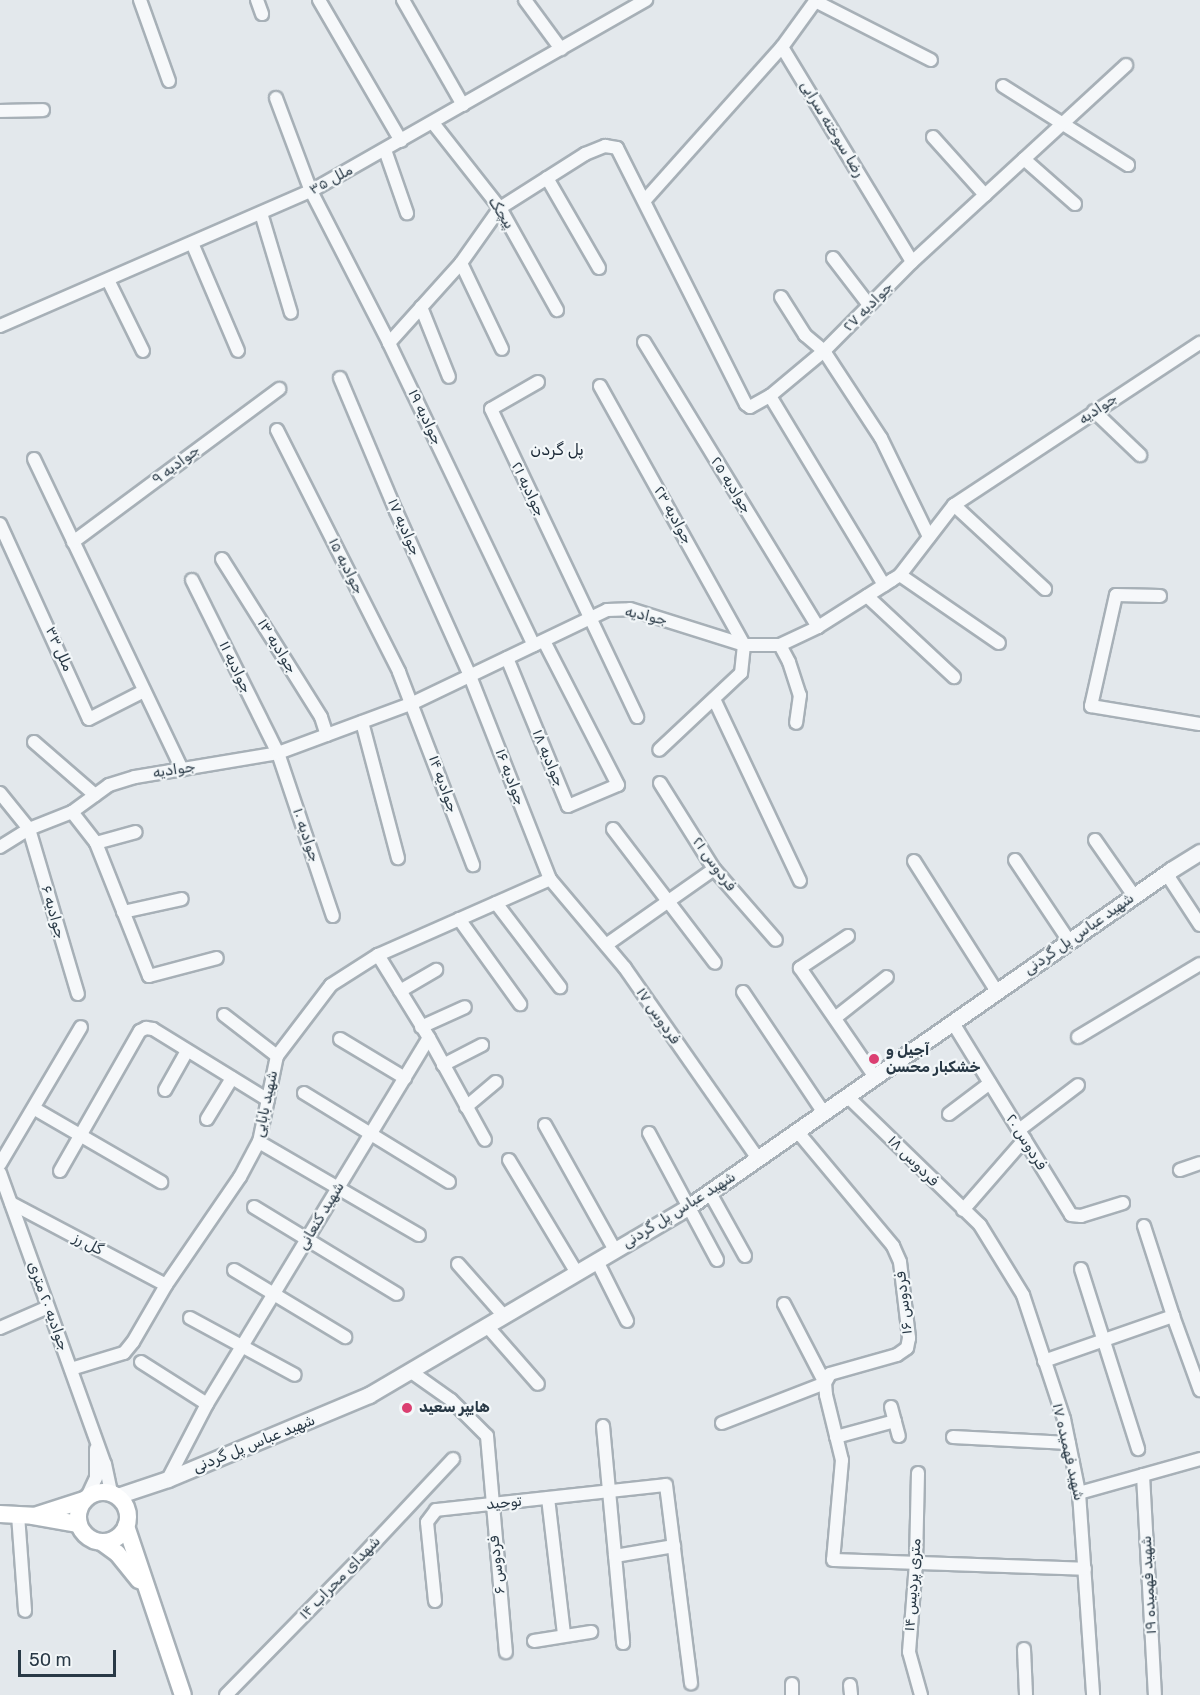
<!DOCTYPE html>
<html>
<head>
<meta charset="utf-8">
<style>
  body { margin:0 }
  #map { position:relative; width:1200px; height:1695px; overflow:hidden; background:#e3e8ec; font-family:Rubik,"Noto Sans Arabic",sans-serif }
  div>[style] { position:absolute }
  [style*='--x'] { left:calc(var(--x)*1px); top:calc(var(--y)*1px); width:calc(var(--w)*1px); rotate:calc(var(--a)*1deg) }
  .roads { filter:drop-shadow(2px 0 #a7b0b7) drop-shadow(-2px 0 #a7b0b7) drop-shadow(0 2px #a7b0b7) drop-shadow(0 -2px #a7b0b7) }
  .minor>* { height:12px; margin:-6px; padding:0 6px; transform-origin:6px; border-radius:6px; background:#f6f8fa }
  .tertiary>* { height:15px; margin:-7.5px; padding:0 7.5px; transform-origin:7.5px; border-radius:7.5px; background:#f6f8fa }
  .secondary>* { height:16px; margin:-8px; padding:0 8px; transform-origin:8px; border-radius:8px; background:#fff }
  .secondary>.ring { margin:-8px; padding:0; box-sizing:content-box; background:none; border:16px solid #fff; border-radius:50% }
  .dots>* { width:16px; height:16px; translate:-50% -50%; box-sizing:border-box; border:3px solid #f3f7f9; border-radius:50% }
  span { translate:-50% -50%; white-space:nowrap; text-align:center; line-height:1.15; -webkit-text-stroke:4.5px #f3f7f9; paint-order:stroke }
  .street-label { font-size:15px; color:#293946 }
  .poi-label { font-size:15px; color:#293946; font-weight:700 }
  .left { translate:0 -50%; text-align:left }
  .neighbourhood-label { font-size:16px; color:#1b2937 }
  .scale { position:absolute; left:18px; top:1650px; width:98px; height:27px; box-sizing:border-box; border:3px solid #293946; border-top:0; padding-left:8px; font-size:18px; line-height:21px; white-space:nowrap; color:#293946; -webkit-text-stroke:4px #f3f7f9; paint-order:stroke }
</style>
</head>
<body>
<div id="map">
  <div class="roads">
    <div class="minor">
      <div style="--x:140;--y:0;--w:86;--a:70.3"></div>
      <div style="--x:257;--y:0;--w:15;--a:70"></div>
      <div style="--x:319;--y:0;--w:163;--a:59.8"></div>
      <div style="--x:403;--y:0;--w:121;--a:60.3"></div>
      <div style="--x:525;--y:0;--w:61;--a:53.7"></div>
      <div style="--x:815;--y:1;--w:130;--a:27"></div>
      <div style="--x:782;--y:47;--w:251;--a:58.8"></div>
      <div style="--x:1003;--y:86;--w:148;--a:32.3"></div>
      <div style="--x:276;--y:98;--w:99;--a:69.4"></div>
      <div style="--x:311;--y:191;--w:171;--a:62.8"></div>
      <div style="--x:389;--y:343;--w:335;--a:64.4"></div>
      <div style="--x:0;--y:111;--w:43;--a:-1.3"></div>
      <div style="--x:433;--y:123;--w:108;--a:51.8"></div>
      <div style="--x:500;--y:208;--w:117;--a:60.8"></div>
      <div style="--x:933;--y:137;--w:78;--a:48.1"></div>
      <div style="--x:385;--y:150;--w:67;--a:70.8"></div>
      <div style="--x:1024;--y:159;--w:68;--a:41.4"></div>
      <div style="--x:547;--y:178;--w:104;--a:60"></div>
      <div style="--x:645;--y:200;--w:205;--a:-48.2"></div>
      <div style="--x:782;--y:47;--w:58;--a:-54.1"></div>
      <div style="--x:261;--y:213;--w:104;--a:73.3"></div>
      <div style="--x:192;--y:243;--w:117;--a:66.9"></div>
      <div style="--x:833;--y:258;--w:59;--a:52.5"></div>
      <div style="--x:461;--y:263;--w:95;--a:64.5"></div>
      <div style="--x:108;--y:280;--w:79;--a:63.8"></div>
      <div style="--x:781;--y:297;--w:45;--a:57.7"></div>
      <div style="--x:805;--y:335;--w:25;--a:40"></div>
      <div style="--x:824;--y:351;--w:104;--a:56.8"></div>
      <div style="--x:881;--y:438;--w:110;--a:64.1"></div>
      <div style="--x:421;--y:307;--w:75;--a:68.2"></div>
      <div style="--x:0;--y:326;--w:339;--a:-23.5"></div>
      <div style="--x:311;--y:191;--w:386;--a:-29.7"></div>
      <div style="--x:644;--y:342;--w:334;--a:58.6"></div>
      <div style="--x:389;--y:343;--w:108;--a:-48"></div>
      <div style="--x:461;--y:263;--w:67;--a:-54.7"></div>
      <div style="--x:500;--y:208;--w:101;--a:-32.4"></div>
      <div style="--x:585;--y:154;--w:22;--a:-22"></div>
      <div style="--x:605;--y:146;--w:12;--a:9"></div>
      <div style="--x:617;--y:148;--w:287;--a:63.3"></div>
      <div style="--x:746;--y:404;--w:5;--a:37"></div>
      <div style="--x:750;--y:407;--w:23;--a:-29"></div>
      <div style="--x:770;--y:396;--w:70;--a:-39.8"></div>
      <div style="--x:824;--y:351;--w:125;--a:-45.3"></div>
      <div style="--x:912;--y:262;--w:291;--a:-42.6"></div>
      <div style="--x:340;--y:378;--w:144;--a:67.2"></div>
      <div style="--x:396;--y:511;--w:181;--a:65.8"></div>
      <div style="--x:470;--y:676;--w:218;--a:68.5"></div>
      <div style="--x:550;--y:879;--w:116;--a:49.9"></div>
      <div style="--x:625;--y:968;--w:233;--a:55.1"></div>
      <div style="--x:538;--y:382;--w:54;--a:150.1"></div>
      <div style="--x:491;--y:409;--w:341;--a:64.6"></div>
      <div style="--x:600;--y:386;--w:296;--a:60.9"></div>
      <div style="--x:744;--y:645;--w:28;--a:96"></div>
      <div style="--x:741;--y:673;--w:112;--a:136.8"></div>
      <div style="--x:770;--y:396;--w:221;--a:58.9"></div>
      <div style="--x:1094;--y:411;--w:64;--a:43.7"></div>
      <div style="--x:277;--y:430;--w:271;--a:63.2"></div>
      <div style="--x:399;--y:672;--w:207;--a:69"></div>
      <div style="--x:34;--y:459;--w:344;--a:64.5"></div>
      <div style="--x:954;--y:505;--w:124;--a:42.7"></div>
      <div style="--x:0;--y:524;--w:214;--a:65.5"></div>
      <div style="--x:89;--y:719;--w:62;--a:-27"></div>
      <div style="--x:73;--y:542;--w:257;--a:-36.6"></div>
      <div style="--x:222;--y:559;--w:186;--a:57.9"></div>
      <div style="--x:321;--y:717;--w:19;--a:72"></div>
      <div style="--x:900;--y:575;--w:120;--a:34.5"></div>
      <div style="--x:192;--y:580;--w:193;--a:63.6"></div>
      <div style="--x:278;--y:753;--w:172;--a:71.4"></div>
      <div style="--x:867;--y:596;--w:119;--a:43"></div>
      <div style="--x:1160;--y:596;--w:44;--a:-178.7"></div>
      <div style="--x:1116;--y:595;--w:114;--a:102.7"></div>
      <div style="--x:1091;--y:706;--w:110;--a:9.4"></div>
      <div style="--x:780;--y:645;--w:19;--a:62"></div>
      <div style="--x:789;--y:662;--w:35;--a:72"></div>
      <div style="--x:800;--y:695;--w:28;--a:98"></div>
      <div style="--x:507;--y:658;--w:160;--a:67.6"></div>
      <div style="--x:568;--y:806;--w:54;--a:-22.8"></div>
      <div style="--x:618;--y:785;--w:162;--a:-117.2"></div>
      <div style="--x:714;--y:699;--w:201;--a:64.7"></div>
      <div style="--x:362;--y:722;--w:141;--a:75.2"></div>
      <div style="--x:34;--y:742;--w:81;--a:41"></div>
      <div style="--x:660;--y:783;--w:102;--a:57.9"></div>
      <div style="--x:714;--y:869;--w:94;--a:48.9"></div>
      <div style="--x:0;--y:793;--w:46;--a:51.1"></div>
      <div style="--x:29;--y:829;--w:172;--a:73.5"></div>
      <div style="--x:72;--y:812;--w:39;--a:52"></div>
      <div style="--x:96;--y:843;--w:143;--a:68.3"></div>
      <div style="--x:149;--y:976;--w:70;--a:-14.8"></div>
      <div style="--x:613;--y:829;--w:168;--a:52.7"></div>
      <div style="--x:1095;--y:840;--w:68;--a:55.1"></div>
      <div style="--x:96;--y:843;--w:41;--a:-15.4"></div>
      <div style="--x:0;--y:847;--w:34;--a:-32"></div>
      <div style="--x:29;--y:829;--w:46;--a:-21.6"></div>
      <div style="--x:72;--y:812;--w:46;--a:-36.1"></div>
      <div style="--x:109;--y:785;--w:27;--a:-17"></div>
      <div style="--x:135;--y:777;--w:145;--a:-9.5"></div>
      <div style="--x:278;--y:753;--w:144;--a:-20.3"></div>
      <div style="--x:413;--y:703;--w:215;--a:-25.6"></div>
      <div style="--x:607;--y:610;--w:23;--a:-2"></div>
      <div style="--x:630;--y:609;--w:120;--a:17.5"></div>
      <div style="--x:744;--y:645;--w:36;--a:0"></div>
      <div style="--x:780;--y:645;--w:42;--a:-25.3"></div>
      <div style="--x:818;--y:627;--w:88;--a:-32.4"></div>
      <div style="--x:892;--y:580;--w:9;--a:-32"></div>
      <div style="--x:900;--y:575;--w:88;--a:-52.4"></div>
      <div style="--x:954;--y:505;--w:295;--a:-33.4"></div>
      <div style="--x:1015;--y:860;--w:97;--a:56.3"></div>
      <div style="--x:914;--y:861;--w:155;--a:57.6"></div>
      <div style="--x:1166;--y:873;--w:62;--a:56.8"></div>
      <div style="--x:496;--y:903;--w:106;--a:52.7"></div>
      <div style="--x:123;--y:912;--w:60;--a:-12.4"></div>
      <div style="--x:459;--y:919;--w:105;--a:54.3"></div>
      <div style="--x:848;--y:936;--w:58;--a:146.3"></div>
      <div style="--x:800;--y:968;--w:132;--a:55.5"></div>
      <div style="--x:606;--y:945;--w:132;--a:-35.1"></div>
      <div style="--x:378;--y:955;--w:97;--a:58.4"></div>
      <div style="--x:429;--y:1038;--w:116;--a:61.2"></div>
      <div style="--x:400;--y:991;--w:42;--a:-30.3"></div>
      <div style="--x:743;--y:992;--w:146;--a:56.2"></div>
      <div style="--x:224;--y:1015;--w:67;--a:37.7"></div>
      <div style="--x:835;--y:1018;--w:66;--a:-38.3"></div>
      <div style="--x:953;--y:1023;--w:225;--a:58.4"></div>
      <div style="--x:1071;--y:1215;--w:10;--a:6"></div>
      <div style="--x:1081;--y:1216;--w:44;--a:-17.2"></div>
      <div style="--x:421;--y:1027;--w:48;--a:-24.4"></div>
      <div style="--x:1078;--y:1037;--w:142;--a:-30.9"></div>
      <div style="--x:340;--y:1039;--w:76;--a:31"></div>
      <div style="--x:443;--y:1065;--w:44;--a:-27.1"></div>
      <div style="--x:165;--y:1090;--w:45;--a:-60.6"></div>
      <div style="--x:304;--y:1093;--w:170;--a:31.5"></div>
      <div style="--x:847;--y:1096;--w:185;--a:44.1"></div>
      <div style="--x:980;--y:1225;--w:82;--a:58.4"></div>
      <div style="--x:1023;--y:1295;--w:131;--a:71.7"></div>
      <div style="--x:1064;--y:1419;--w:76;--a:78.5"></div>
      <div style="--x:1079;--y:1493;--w:202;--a:86"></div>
      <div style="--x:466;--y:1107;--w:39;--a:-40"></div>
      <div style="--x:35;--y:1109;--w:146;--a:30.1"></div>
      <div style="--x:949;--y:1114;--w:51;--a:-37.1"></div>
      <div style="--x:207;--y:1119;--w:48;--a:-58.6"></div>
      <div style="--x:545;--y:1125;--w:143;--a:60.8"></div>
      <div style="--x:1019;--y:1130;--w:74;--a:-37.3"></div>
      <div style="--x:797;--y:1131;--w:150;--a:50.1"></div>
      <div style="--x:893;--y:1246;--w:17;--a:66"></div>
      <div style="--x:900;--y:1262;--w:77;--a:83.2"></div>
      <div style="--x:909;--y:1338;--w:10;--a:101"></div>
      <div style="--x:907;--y:1348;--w:12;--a:145"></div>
      <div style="--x:897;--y:1355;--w:70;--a:164.2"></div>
      <div style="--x:830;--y:1374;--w:10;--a:119"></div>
      <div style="--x:649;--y:1133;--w:144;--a:61.8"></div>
      <div style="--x:259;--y:1142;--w:185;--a:30.2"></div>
      <div style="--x:509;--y:1160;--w:132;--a:59"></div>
      <div style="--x:0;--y:1164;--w:159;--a:-59.4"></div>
      <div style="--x:1180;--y:1170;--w:21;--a:-19"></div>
      <div style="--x:60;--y:1171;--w:161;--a:-60.3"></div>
      <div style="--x:140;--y:1031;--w:7;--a:-27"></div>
      <div style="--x:146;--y:1028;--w:7;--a:8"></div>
      <div style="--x:153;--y:1029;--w:135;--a:31.7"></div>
      <div style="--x:0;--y:1173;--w:309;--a:70.2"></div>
      <div style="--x:105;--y:1464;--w:30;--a:78"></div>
      <div style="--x:710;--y:1193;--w:72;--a:60.9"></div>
      <div style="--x:11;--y:1203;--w:175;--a:27.9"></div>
      <div style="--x:254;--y:1207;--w:167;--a:31.3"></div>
      <div style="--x:963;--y:1210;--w:94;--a:-48.9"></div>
      <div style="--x:1144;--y:1226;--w:95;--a:72.1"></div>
      <div style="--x:597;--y:1261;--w:67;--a:63.4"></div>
      <div style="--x:458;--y:1264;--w:69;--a:48.5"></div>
      <div style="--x:1081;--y:1269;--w:189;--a:72.4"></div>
      <div style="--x:234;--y:1270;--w:130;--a:31.1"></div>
      <div style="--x:784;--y:1304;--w:89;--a:62.6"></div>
      <div style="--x:825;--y:1383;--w:12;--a:85"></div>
      <div style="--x:826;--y:1395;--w:67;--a:76.2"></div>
      <div style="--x:842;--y:1460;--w:100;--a:95.1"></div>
      <div style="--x:833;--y:1560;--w:252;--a:2"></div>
      <div style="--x:190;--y:1318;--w:119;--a:28.5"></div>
      <div style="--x:487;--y:1326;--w:77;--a:48.7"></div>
      <div style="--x:0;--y:1328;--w:52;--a:-23.6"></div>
      <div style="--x:1044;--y:1361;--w:137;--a:-19.2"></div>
      <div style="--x:1173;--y:1316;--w:79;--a:70"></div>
      <div style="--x:141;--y:1362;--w:78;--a:32.5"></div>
      <div style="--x:71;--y:1369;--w:55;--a:-16.8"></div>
      <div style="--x:124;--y:1353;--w:14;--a:-51"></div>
      <div style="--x:133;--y:1342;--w:66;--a:-59.9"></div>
      <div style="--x:166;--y:1285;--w:131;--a:-55.6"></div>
      <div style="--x:240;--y:1177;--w:40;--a:-62"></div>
      <div style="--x:259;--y:1142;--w:88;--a:-78.2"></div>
      <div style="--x:277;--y:1056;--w:89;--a:-52.7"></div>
      <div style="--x:331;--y:985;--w:56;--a:-32.6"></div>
      <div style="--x:378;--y:955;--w:188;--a:-23.8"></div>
      <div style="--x:410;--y:1371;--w:50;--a:35.3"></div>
      <div style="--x:451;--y:1400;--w:51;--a:45"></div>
      <div style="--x:487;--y:1436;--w:217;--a:85"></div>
      <div style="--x:891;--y:1407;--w:30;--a:75"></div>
      <div style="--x:722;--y:1423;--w:110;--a:-21.2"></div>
      <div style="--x:603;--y:1426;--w:218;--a:84.7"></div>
      <div style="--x:836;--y:1437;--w:61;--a:-15.2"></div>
      <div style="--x:953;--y:1437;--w:116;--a:3"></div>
      <div style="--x:918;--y:1473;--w:90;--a:91.3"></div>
      <div style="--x:916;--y:1563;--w:89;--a:94.5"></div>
      <div style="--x:909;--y:1652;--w:45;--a:74.4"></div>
      <div style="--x:1143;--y:1475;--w:220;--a:86.9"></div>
      <div style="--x:168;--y:1479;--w:85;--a:-62.5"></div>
      <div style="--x:207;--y:1404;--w:428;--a:-58.8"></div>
      <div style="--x:1079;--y:1493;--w:126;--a:-15.7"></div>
      <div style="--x:87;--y:1497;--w:21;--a:-65"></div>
      <div style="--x:96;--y:1478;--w:29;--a:-90"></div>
      <div style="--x:548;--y:1498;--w:138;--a:83.3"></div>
      <div style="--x:18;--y:1515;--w:96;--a:85.8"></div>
      <div style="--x:615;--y:1556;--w:60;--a:-9.6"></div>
      <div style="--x:435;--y:1601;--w:79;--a:-95.8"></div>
      <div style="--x:427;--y:1522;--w:15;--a:-53"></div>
      <div style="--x:436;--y:1510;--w:231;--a:-6.2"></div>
      <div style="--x:666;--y:1485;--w:200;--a:82.8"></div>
      <div style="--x:534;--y:1641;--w:58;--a:-9"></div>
      <div style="--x:1024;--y:1649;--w:46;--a:87.5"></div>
      <div style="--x:792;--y:1684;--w:11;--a:90"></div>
      <div style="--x:850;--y:1685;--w:10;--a:84"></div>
      <div style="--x:226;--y:1695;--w:194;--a:-45.6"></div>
      <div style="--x:362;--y:1556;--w:133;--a:-46.8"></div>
    </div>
    <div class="tertiary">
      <div style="--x:117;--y:1496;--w:54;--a:-18.4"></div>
      <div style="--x:168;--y:1479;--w:218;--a:-22.7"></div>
      <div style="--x:369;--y:1395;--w:370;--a:-30.5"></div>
      <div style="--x:688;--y:1207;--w:589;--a:-34.9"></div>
      <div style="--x:1171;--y:870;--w:34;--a:-32"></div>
    </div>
    <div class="secondary">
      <div class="ring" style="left:78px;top:1492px;width:34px;height:34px"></div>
      <div style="--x:0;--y:1514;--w:33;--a:3"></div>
      <div style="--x:33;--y:1516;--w:46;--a:10.1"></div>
      <div style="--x:34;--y:1516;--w:52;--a:-17.7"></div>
      <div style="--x:126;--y:1526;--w:178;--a:71.4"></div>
      <div style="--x:103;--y:1543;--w:17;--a:36"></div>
      <div style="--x:117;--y:1553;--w:35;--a:51"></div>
    </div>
  </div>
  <div class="dots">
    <div style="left:874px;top:1059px;background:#db3f71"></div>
    <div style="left:407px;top:1408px;background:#db3f71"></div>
  </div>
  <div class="street-label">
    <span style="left:832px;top:129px;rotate:59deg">رضا سوخته سرایی</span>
    <span style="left:331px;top:180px;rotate:-28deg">ملل ۳۵</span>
    <span style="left:501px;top:213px;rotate:57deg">پیچک</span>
    <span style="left:868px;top:307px;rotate:-45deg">جوادیه ۲۷</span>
    <span style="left:1098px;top:409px;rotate:-34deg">جوادیه</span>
    <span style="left:425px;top:417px;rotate:64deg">جوادیه ۱۹</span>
    <span style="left:176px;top:465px;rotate:-37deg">جوادیه ۹</span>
    <span style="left:731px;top:485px;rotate:58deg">جوادیه ۲۵</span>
    <span style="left:528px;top:489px;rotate:64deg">جوادیه ۲۱</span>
    <span style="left:673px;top:515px;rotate:61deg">جوادیه ۲۳</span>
    <span style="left:404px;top:527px;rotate:66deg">جوادیه ۱۷</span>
    <span style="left:346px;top:566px;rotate:63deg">جوادیه ۱۵</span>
    <span style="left:646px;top:616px;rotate:13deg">جوادیه</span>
    <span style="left:277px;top:646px;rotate:58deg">جوادیه ۱۳</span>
    <span style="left:59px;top:649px;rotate:66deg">ملل ۳۳</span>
    <span style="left:235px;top:667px;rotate:64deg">جوادیه ۱۱</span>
    <span style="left:548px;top:758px;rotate:67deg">جوادیه ۱۸</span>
    <span style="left:174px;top:770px;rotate:-9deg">جوادیه</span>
    <span style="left:510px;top:777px;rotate:69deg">جوادیه ۱۶</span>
    <span style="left:443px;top:784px;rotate:70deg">جوادیه ۱۴</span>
    <span style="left:306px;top:835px;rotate:71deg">جوادیه ۱۰</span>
    <span style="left:714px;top:864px;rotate:54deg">فردوس ۲۱</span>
    <span style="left:53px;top:912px;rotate:74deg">جوادیه ۶</span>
    <span style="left:1079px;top:934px;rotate:-35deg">شهید عباس پل گردنی</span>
    <span style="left:658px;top:1016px;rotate:55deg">فردوس ۱۷</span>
    <span style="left:266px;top:1104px;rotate:-78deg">شهید بابایی</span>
    <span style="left:1026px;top:1142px;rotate:58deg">فردوس ۲۰</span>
    <span style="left:913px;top:1161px;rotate:45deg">فردوس ۱۸</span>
    <span style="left:679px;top:1210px;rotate:-32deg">شهید عباس پل گردنی</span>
    <span style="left:321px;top:1216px;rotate:-59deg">شهید کنعانی</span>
    <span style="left:88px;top:1244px;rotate:28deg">گل رز</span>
    <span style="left:904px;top:1303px;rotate:-96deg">فردوس ۱۶</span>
    <span style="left:48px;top:1306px;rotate:70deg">جوادیه ۲۰ متری</span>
    <span style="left:254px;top:1444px;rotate:-22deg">شهید عباس پل گردنی</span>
    <span style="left:1068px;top:1452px;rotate:77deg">شهید فهمیده ۱۷</span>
    <span style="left:504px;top:1503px;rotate:-6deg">توحید</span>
    <span style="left:497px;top:1565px;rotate:-96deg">فردوس ۶</span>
    <span style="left:340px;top:1578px;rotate:-46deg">شهدای محراب ۱۴</span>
    <span style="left:913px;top:1585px;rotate:-86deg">۱۴ متری پردیس</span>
    <span style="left:1149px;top:1585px;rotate:-93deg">شهید فهمیده ۱۹</span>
  </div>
  <div class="poi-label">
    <span class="left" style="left:886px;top:1059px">آجیل و<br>خشکبار محسن</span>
    <span class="left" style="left:419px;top:1408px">هایپر سعید</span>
  </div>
  <div class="neighbourhood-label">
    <span style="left:557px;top:450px">پل گردن</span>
  </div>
  <div class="scale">50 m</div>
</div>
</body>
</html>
